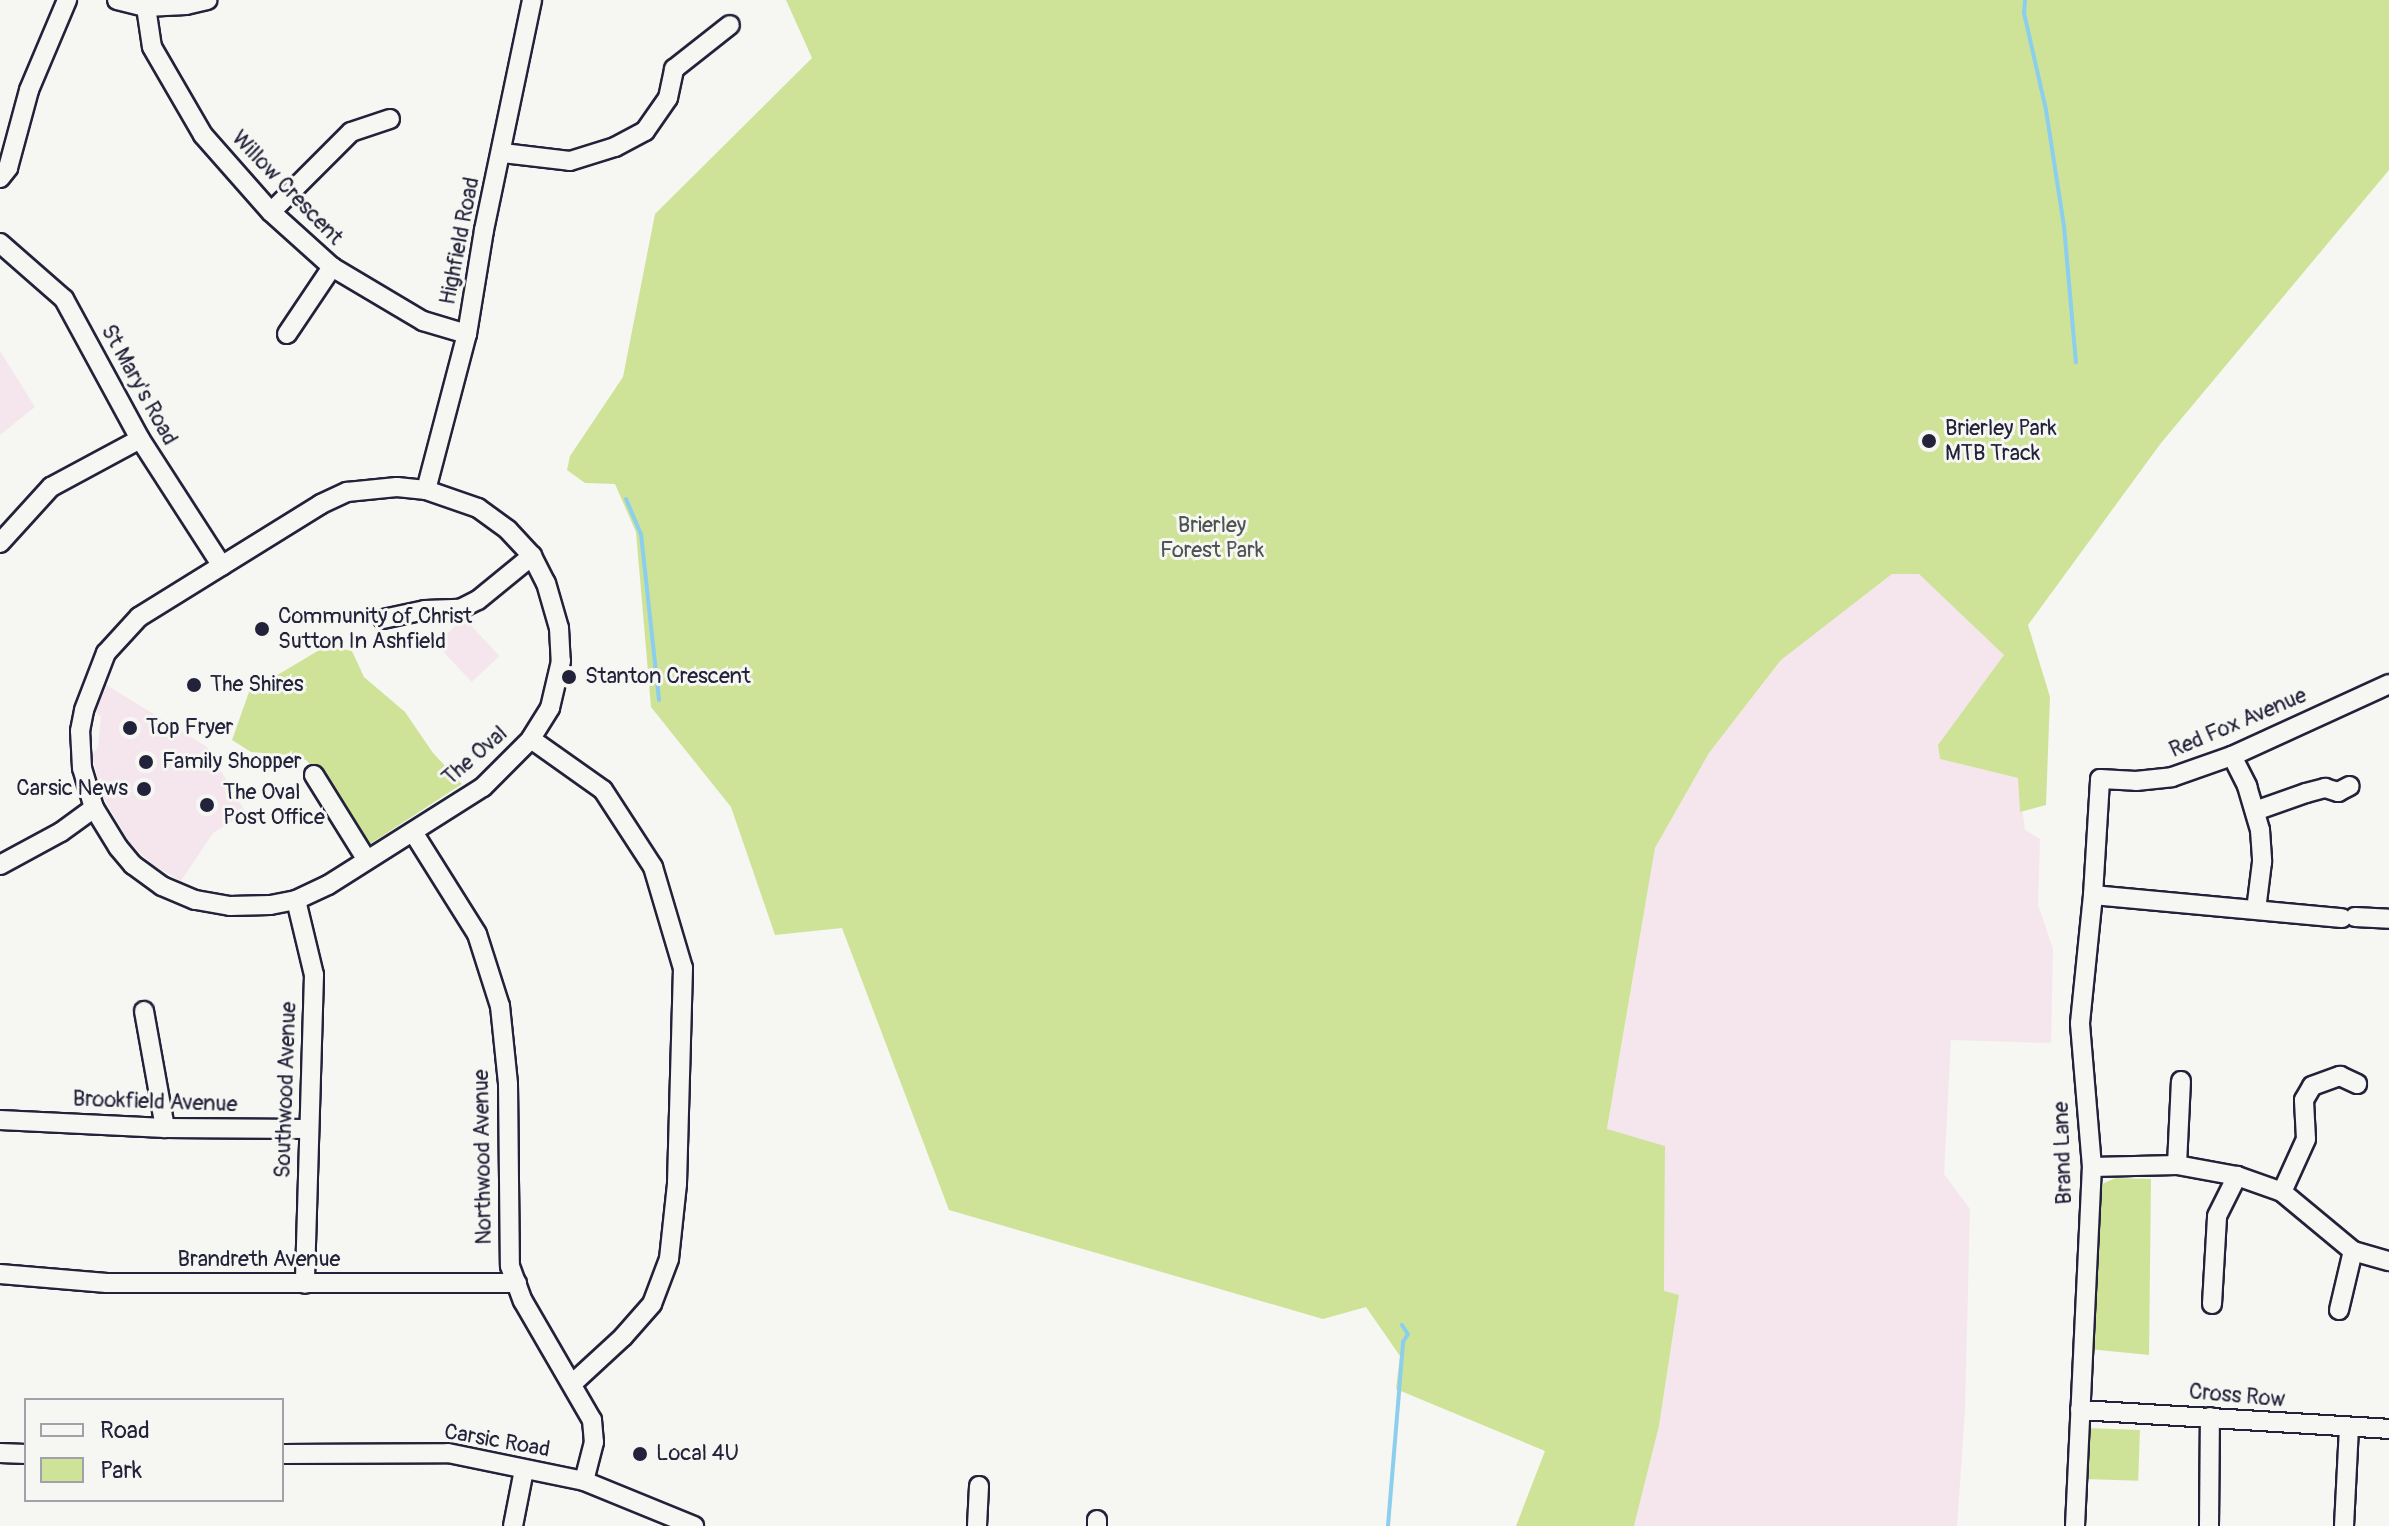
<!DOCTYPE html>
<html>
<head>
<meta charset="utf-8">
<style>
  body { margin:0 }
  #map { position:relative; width:2389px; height:1526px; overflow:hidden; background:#f6f6f2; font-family:Pangolin,sans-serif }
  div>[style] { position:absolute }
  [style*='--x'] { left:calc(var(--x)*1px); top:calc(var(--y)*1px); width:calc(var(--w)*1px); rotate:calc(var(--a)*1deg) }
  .built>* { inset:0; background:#f5e6ed; transform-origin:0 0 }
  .green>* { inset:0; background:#cee398; transform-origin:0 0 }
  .stream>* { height:4px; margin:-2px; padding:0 2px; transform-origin:2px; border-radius:2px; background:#8cceed }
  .roads { filter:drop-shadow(2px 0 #22223b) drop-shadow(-2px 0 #22223b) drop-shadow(0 2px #22223b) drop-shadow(0 -2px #22223b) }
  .minor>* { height:18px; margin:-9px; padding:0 9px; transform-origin:9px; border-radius:9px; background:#f6f6f2 }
  .dots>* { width:22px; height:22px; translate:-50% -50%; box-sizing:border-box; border:4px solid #f6f6f2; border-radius:50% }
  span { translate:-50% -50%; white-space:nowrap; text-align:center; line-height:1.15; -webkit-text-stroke:6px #f6f6f2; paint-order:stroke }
  .street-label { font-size:22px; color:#22223b }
  .poi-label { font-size:22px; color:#22223b }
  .left { translate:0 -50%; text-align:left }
  .right { translate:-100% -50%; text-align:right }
  .park-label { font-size:22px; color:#4d5252 }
  .legend { position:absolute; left:24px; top:1398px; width:260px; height:104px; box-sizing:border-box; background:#f6f6f2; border:2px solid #a1a1a9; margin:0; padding:10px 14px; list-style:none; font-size:24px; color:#22223b }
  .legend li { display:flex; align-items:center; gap:16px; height:40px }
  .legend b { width:40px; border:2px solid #a1a1a9 }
</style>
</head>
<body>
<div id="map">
  <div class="built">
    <div style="clip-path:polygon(0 351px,35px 407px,0 435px)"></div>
    <div style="clip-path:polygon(1919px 573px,2005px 655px,1939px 745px,1940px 759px,2018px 778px,2025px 830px,2040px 839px,2038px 905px,2053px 949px,2051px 1043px,1951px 1040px,1944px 1174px,1970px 1209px,1965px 1410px,1957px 1526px,1634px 1526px,1659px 1426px,1679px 1296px,1664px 1291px,1665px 1146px,1607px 1130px,1655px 848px,1709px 753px,1782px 659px,1892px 574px)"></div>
    <div style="left:464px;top:618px;width:52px;height:38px;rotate:47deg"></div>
    <div style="clip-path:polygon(105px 684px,207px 747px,246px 813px,213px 833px,181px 881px,153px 865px,129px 842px,102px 795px,92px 755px,98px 746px,101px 717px,96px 712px)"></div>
  </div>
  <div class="green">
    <div style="clip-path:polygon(786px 0,2389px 0,2389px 170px,2161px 443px,2028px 625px,2050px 697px,2046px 805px,2020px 812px,2018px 778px,1940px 759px,1938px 745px,2004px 655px,1919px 574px,1892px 574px,1781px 660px,1709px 753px,1655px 848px,1607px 1129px,1665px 1146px,1664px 1291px,1679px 1295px,1659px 1426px,1634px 1526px,1516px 1526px,1545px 1451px,1396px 1389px,1400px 1356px,1366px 1307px,1323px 1319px,949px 1210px,842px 928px,775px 935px,731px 807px,651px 707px,636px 532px,615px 484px,585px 483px,567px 470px,570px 456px,623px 377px,655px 214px,812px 58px)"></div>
    <div style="clip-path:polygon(326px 646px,352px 651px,364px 677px,405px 712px,433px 753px,462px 784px,370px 844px,364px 844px,329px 783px,306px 760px,289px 755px,251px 752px,232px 740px,249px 692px)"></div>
    <div style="clip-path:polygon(2116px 1178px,2151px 1179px,2149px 1355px,2089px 1349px,2097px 1193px,2104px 1183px)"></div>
    <div style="left:2086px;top:1428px;width:54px;height:51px;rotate:2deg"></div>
  </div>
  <div class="stream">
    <div style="--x:2025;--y:0;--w:13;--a:94"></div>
    <div style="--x:2024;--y:13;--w:99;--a:77.2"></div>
    <div style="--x:2046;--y:110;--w:117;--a:81.2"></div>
    <div style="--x:2064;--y:226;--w:137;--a:85"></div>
    <div style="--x:626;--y:499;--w:38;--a:67"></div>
    <div style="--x:641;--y:534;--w:167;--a:83.8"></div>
    <div style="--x:1388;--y:1526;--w:185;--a:-85.3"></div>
    <div style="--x:1403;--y:1342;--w:9;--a:-58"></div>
    <div style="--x:1408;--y:1334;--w:11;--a:-124"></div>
  </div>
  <div class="roads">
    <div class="minor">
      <div style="--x:117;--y:0;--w:30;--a:14"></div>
      <div style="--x:146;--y:7;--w:40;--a:-2.9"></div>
      <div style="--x:186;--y:5;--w:22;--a:-13"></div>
      <div style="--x:146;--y:7;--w:40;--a:81.5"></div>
      <div style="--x:152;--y:47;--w:102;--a:59.9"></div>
      <div style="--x:203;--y:135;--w:103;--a:48.6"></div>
      <div style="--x:271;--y:212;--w:82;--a:42"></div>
      <div style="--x:332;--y:267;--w:106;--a:30.7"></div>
      <div style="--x:423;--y:321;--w:46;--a:16.5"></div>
      <div style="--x:503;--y:153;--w:67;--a:6.8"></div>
      <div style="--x:570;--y:161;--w:47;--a:-17.3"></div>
      <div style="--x:615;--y:147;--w:34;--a:-28"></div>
      <div style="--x:645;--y:131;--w:40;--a:-55.1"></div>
      <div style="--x:668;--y:98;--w:30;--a:-78"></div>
      <div style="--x:674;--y:69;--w:71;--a:-38.2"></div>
      <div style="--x:0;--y:178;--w:13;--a:-51"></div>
      <div style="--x:8;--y:168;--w:81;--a:-74.9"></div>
      <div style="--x:29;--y:90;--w:98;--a:-67.1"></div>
      <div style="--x:271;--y:212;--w:113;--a:-45"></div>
      <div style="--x:351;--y:132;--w:41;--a:-18.4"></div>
      <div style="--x:0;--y:243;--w:85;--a:41.2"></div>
      <div style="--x:64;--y:299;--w:159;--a:61.5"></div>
      <div style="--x:140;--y:439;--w:151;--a:57.2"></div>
      <div style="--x:287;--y:334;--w:81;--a:-56.1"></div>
      <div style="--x:397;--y:487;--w:29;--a:6"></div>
      <div style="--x:426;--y:490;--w:55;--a:19.1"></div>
      <div style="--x:478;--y:508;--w:37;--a:36"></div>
      <div style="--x:508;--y:530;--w:35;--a:47"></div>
      <div style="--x:532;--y:556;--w:30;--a:63"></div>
      <div style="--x:546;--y:583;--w:47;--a:73.9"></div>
      <div style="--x:559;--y:628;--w:33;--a:87"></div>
      <div style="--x:561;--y:661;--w:48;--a:103.2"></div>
      <div style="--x:550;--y:708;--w:36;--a:122"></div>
      <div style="--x:531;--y:739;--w:68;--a:135"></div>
      <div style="--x:483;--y:787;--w:183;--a:147.7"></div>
      <div style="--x:328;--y:885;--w:35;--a:155"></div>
      <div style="--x:296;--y:900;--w:26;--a:169"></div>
      <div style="--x:270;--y:905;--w:40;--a:178.6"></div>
      <div style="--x:230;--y:906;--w:36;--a:-170"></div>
      <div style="--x:195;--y:900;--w:36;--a:-157"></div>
      <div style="--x:162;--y:886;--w:36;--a:-144"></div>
      <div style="--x:133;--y:865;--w:23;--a:-130"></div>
      <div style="--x:118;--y:847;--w:46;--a:-121.6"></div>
      <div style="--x:94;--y:808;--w:42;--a:-106.7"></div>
      <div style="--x:82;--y:768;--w:37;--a:-93"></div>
      <div style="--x:80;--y:731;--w:21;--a:-79"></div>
      <div style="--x:84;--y:710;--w:61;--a:-68.9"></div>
      <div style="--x:106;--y:653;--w:49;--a:-47.5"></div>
      <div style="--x:139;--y:617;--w:214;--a:-31.8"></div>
      <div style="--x:321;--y:504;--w:29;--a:-25"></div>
      <div style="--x:347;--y:492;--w:50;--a:-5.7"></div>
      <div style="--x:426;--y:490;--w:161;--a:-75.3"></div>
      <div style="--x:467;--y:334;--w:105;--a:-80.7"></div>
      <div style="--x:484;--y:230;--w:235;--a:-78.2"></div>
      <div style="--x:0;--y:543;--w:76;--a:-47.7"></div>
      <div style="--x:51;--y:487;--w:101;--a:-28.3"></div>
      <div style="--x:383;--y:619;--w:43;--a:-12.1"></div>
      <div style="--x:425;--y:610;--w:35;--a:-2"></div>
      <div style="--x:460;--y:609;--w:20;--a:-27"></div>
      <div style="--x:478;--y:600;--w:70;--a:-39.2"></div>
      <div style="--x:531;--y:739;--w:88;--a:35.3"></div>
      <div style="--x:603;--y:790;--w:92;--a:57"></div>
      <div style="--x:653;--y:867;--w:105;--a:73.5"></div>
      <div style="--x:683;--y:968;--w:216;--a:91.6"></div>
      <div style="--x:677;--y:1184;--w:75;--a:96.1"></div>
      <div style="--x:669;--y:1259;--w:48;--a:110.7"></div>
      <div style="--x:652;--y:1304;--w:44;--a:131.3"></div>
      <div style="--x:623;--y:1337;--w:68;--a:137.4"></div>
      <div style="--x:2232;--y:756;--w:34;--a:63"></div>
      <div style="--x:2247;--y:786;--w:46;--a:73.5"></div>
      <div style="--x:2260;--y:830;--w:32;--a:86"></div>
      <div style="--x:2262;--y:862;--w:48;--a:97.1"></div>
      <div style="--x:314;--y:775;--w:100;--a:58.1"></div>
      <div style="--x:2255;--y:811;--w:54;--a:-19.4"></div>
      <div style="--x:2306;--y:793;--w:20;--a:-15"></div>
      <div style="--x:2325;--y:788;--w:14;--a:17"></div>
      <div style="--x:2338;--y:792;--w:13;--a:-27"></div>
      <div style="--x:413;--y:832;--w:120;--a:57.9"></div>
      <div style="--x:477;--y:934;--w:76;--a:72.3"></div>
      <div style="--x:500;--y:1006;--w:78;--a:84.1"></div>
      <div style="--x:508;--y:1084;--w:182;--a:89.4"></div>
      <div style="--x:510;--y:1266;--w:37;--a:70"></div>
      <div style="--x:523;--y:1301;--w:138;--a:59.9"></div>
      <div style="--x:592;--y:1420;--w:22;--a:85"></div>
      <div style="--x:594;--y:1442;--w:40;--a:104.4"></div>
      <div style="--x:0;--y:865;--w:69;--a:-28.4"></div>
      <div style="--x:61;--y:832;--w:41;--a:-36"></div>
      <div style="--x:2093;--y:895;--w:250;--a:5.3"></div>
      <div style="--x:296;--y:900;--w:77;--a:76.5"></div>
      <div style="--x:314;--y:975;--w:309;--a:91.7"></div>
      <div style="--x:2355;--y:917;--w:34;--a:3"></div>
      <div style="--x:144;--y:1011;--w:119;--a:79.8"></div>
      <div style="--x:0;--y:1120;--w:165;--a:2.8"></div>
      <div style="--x:165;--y:1128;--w:143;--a:0.4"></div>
      <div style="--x:2177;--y:1165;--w:84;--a:-87.3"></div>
      <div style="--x:2092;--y:1167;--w:85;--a:-1.3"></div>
      <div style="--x:2177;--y:1165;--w:61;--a:10.4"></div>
      <div style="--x:2237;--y:1176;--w:48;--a:19.6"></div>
      <div style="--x:2282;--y:1192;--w:92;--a:39.7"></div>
      <div style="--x:2353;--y:1251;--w:37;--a:16"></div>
      <div style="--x:2282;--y:1192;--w:58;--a:-65.6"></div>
      <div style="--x:2306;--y:1139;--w:39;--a:-93"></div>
      <div style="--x:2304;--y:1100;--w:16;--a:-60"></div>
      <div style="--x:2312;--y:1086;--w:30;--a:-20"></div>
      <div style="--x:2340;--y:1076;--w:19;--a:25"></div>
      <div style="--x:0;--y:1274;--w:107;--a:4.8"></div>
      <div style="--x:107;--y:1283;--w:410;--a:0"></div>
      <div style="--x:2212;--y:1304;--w:88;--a:-86.7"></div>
      <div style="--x:2217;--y:1216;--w:45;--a:-63.4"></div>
      <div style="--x:2339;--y:1310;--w:61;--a:-76.7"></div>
      <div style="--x:2080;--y:1410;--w:310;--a:3.5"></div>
      <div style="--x:0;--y:1453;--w:26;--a:2"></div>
      <div style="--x:282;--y:1454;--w:166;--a:-0.3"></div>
      <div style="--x:448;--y:1453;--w:139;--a:11.6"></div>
      <div style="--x:584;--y:1481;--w:119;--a:22.2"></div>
      <div style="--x:513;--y:1526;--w:57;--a:-78.9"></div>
      <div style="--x:977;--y:1526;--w:40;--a:-87.1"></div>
      <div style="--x:1097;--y:1526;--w:6;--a:-90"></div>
      <div style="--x:2075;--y:1526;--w:359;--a:-87.3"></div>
      <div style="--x:2092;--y:1167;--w:144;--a:-94.8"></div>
      <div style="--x:2080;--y:1023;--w:129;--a:-84.2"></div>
      <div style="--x:2093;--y:895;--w:116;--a:-86.5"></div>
      <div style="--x:2100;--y:779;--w:36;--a:3"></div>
      <div style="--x:2136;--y:781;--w:36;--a:-6"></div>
      <div style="--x:2172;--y:777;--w:64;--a:-19.3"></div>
      <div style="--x:2232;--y:756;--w:173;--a:-24.6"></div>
      <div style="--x:2209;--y:1526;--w:109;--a:-89.5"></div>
      <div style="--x:2344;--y:1526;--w:98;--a:-87.1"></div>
    </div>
  </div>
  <div class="dots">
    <div style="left:1929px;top:441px;background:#22223b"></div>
    <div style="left:262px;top:629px;background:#22223b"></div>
    <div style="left:569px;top:677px;background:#22223b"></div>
    <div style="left:194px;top:685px;background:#22223b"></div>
    <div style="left:130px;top:728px;background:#22223b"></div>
    <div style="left:146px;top:762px;background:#22223b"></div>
    <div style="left:144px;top:789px;background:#22223b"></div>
    <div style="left:207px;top:805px;background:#22223b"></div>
    <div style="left:640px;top:1454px;background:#22223b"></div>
  </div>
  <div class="street-label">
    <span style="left:287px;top:188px;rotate:46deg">Willow Crescent</span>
    <span style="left:460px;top:241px;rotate:-79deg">Highfield Road</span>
    <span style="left:139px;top:385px;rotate:61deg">St Mary's Road</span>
    <span style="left:2238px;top:723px;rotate:-23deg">Red Fox Avenue</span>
    <span style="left:475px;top:756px;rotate:-41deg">The Oval</span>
    <span style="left:286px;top:1090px;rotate:-88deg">Southwood Avenue</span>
    <span style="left:155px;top:1102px;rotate:2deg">Brookfield Avenue</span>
    <span style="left:2063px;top:1153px;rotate:-92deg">Brand Lane</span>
    <span style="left:483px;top:1157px;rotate:-91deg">Northwood Avenue</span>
    <span style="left:259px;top:1260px">Brandreth Avenue</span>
    <span style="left:2237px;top:1396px;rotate:5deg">Cross Row</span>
    <span style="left:497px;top:1441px;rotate:10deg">Carsic Road</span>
  </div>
  <div class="poi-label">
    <span class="left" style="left:1945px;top:441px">Brierley Park<br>MTB Track</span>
    <span class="left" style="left:278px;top:629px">Community of Christ<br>Sutton In Ashfield</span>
    <span class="left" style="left:585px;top:677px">Stanton Crescent</span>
    <span class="left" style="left:210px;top:685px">The Shires</span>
    <span class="left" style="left:146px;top:728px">Top Fryer</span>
    <span class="left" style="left:162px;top:762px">Family Shopper</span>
    <span class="right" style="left:128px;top:789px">Carsic News</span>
    <span class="left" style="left:223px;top:805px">The Oval<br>Post Office</span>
    <span class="left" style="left:656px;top:1454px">Local 4U</span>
  </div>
  <div class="park-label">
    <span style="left:1212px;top:538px">Brierley<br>Forest Park</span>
  </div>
  <ul class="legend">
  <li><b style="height:10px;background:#f6f6f2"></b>Road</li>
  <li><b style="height:22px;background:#cee398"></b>Park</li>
  </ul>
</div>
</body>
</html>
